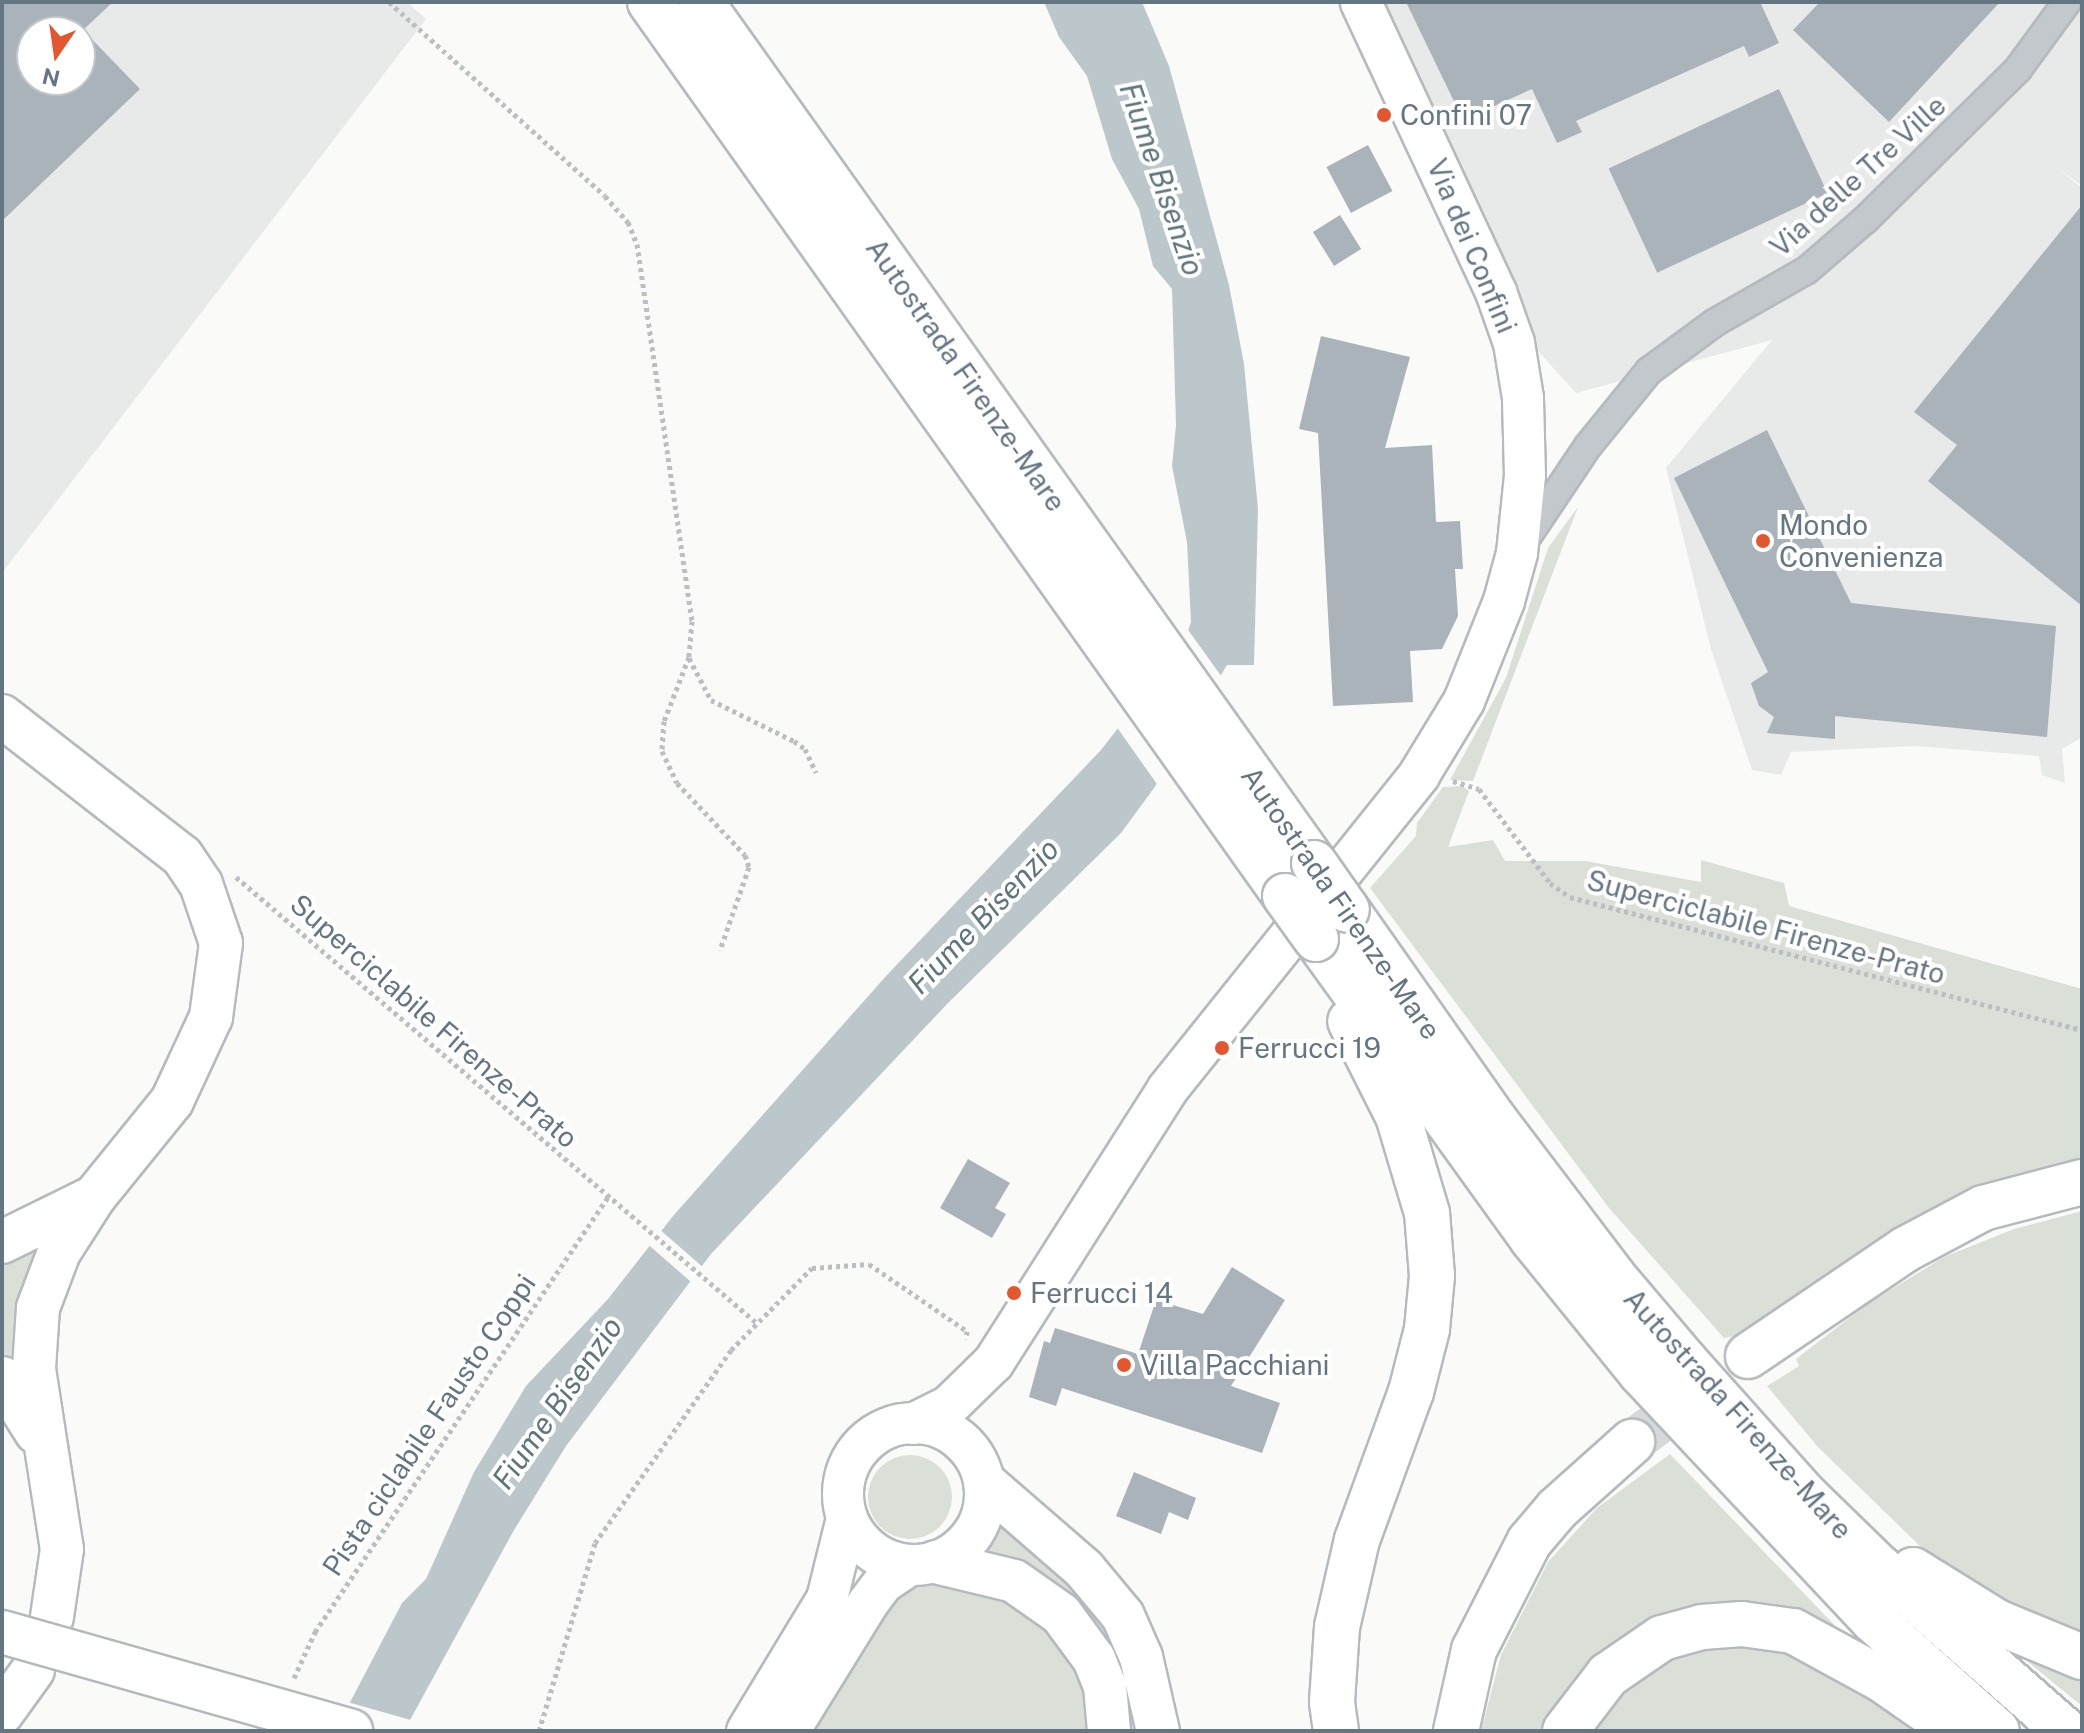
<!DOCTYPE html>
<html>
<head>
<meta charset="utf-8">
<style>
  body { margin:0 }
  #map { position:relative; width:2084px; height:1733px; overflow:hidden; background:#fafaf8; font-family:"Public Sans",sans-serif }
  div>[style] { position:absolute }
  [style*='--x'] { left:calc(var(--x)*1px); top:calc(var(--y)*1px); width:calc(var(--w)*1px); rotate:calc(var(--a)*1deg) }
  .built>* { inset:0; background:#e8e9e9 }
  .green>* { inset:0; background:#dadfd7 }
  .round { border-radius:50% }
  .water>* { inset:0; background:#bbc7cb }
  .pier>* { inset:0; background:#fafaf8; transform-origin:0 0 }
  .building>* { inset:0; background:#aab3b9; transform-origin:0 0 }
  .motorway-tunnel>* { height:44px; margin-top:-22px; transform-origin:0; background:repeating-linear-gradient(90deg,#d5d9db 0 44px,transparent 0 66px) }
  .path>* { height:5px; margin-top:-2.5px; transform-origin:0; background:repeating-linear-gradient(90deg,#bbbfc2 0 4px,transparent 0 8px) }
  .roads { filter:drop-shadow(2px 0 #b5babe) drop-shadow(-2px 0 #b5babe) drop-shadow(0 2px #b5babe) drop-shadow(0 -2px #b5babe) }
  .minor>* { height:26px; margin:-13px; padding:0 13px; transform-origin:13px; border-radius:13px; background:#c3c8cc }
  .primary>* { height:40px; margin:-20px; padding:0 20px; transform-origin:20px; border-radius:20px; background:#fff }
  .primary>.ring { margin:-20px; padding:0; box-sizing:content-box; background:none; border:40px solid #fff; border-radius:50% }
  .trunk>* { height:42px; margin:-21px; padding:0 21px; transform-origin:21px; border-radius:21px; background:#fff }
  .motorway>* { height:44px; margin:-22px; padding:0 22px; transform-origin:22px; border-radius:22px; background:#fff }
  .bridges { filter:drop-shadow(2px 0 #b4b9bd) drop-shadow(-2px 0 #b4b9bd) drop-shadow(0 2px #b4b9bd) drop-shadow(0 -2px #b4b9bd) }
  .trunk-bridge>* { height:42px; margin:-21px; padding:0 21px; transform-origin:21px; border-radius:21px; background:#fff }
  .motorway-bridge>* { height:44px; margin:-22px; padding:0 22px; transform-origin:22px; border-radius:22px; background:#fff }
  .dots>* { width:22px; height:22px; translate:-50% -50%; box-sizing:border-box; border:4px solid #fff; border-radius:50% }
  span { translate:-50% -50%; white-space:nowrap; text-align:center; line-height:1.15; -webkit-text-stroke:8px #fff; paint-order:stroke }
  .poi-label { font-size:28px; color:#657683 }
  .left { translate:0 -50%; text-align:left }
  .street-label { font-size:28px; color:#657683 }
  .water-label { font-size:30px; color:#60757c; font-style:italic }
  .frame { position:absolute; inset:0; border:4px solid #657683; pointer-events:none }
  .north { position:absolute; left:16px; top:16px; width:80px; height:80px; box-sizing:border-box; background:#fff; border:2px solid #c1c8cd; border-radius:50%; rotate:193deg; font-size:22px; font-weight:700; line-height:32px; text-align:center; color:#657683 }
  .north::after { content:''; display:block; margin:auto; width:28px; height:36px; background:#e4572e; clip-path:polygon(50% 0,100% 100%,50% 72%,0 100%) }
</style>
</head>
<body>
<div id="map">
  <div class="built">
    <div style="clip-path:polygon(evenodd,2px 2px,407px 2px,426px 19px,2px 573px,2px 2px,32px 32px,80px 32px,80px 80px,32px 80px,32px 32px)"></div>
    <div style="clip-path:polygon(1382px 2px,2082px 2px,2082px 186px,2058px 168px,2082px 188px,2082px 737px,2062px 749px,2065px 783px,2042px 775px,2039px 756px,1915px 746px,1791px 752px,1781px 775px,1752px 770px,1711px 649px,1666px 468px,1772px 340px,1576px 393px,1538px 351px)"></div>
  </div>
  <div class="green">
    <div style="clip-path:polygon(1578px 507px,1473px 781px,1450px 780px,1506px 678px,1548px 548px)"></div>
    <div style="clip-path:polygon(1462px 786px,1469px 791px,1448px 847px,1493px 840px,1505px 861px,1585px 861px,1701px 882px,1701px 860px,1784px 883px,1789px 906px,2082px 989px,2082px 1161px,2016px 1175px,1929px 1211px,1851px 1257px,1739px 1335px,1724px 1338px,1609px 1208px,1370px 888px,1416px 836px,1417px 823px,1443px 787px)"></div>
    <div style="clip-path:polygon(2082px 1211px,2082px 1641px,1955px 1575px,1924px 1550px,1817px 1446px,1767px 1386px,1799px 1366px,1796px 1359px,1866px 1305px,1944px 1257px,2014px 1229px)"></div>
    <div style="clip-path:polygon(44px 1231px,13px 1366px,2px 1355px,2px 1257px)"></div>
    <div style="clip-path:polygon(1670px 1454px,1843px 1634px,1741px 1611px,1548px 1731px,1481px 1731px,1501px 1655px,1548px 1562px,1597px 1508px)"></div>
    <div class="round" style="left:868px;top:1455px;width:84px;height:84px"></div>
    <div style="clip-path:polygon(1002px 1509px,1113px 1623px,1140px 1731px,1123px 1731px,1122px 1711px,984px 1559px)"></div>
    <div style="clip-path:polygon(936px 1579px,1016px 1595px,1076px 1654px,1094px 1731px,798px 1731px,876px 1605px,909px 1584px)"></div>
    <div style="clip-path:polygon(1775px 1643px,1931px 1731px,1581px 1731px,1597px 1707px,1690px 1644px)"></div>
    <div style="clip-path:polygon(2022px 1655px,2082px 1672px,2082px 1706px,2022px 1657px)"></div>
  </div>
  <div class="water">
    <div style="clip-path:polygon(1044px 2px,1142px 2px,1169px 66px,1229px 285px,1244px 364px,1258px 509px,1254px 665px,1227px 665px,1154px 788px,1121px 833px,948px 1003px,711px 1254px,566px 1446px,514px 1530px,404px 1731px,335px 1731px,402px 1603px,426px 1579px,474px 1472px,526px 1386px,608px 1299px,673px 1216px,887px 975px,1101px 750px,1184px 643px,1191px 622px,1187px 542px,1172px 466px,1176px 425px,1172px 289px,1153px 266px,1139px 209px,1112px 159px,1087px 76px,1059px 37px)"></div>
  </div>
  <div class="pier">
    <div style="clip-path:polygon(1186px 627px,1224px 680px,1159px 787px,1116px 726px,1162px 671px)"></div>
    <div style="left:658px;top:1228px;width:62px;height:19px;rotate:41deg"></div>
    <div style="clip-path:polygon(344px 1701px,414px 1721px,408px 1731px,331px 1731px)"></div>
  </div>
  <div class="building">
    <div style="clip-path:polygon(evenodd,2px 2px,113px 2px,83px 30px,140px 89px,2px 221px,2px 2px,32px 32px,80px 32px,80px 80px,32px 80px,32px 32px)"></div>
    <div style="clip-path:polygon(1406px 2px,1760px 2px,1779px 43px,1749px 57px,1744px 46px,1576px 121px,1582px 132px,1557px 143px,1532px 89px,1463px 120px)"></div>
    <div style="clip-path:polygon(1820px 2px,2000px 2px,1889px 122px,1793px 30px)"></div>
    <div style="left:1779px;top:89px;width:115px;height:188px;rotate:65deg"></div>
    <div style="left:1368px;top:145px;width:52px;height:47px;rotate:62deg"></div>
    <div style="clip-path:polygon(2082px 205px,2082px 606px,1928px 481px,1957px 445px,1914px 412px)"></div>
    <div style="left:1340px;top:215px;width:40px;height:32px;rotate:58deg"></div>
    <div style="clip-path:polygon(1321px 336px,1410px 357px,1385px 448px,1432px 445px,1436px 522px,1460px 521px,1463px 569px,1455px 569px,1458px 616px,1442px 649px,1410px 651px,1413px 702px,1333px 706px,1318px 433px,1299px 429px)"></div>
    <div style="clip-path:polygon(1767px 430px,1851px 603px,2056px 626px,2047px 737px,1835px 716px,1835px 739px,1767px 733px,1774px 717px,1759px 706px,1751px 683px,1768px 672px,1674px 478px)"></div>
    <div style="clip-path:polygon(968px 1159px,1010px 1183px,995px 1208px,1006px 1214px,992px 1238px,940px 1208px)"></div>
    <div style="clip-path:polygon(1232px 1267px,1285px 1300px,1231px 1386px,1280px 1403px,1262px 1453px,1062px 1388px,1056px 1406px,1029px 1397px,1044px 1341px,1050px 1343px,1055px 1328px,1138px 1354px,1156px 1300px,1203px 1314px)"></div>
    <div style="clip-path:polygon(1134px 1472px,1196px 1498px,1188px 1520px,1169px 1512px,1161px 1534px,1116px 1516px)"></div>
  </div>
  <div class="motorway-tunnel">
    <div style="--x:1632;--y:1442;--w:144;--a:-36.6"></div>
  </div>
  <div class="path">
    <div style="--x:389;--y:2;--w:290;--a:41.9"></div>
    <div style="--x:605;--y:196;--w:35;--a:49"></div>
    <div style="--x:628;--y:222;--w:24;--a:68"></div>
    <div style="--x:637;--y:244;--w:381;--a:81.7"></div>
    <div style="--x:692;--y:621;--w:36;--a:95"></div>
    <div style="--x:689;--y:657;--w:69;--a:111.3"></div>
    <div style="--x:664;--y:721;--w:30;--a:94"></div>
    <div style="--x:662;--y:751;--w:35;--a:65"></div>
    <div style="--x:677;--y:783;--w:99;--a:46.6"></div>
    <div style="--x:745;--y:855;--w:13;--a:72"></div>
    <div style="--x:749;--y:867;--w:88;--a:109.3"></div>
    <div style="--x:689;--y:658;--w:47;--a:62.4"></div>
    <div style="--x:711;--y:700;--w:93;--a:26.3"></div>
    <div style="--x:794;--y:741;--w:14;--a:36"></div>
    <div style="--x:805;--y:749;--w:26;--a:65"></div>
    <div style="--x:1453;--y:781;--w:27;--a:17"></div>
    <div style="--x:1479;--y:789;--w:118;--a:52.9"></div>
    <div style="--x:1550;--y:883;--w:24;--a:35"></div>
    <div style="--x:1570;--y:897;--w:529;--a:14.56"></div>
    <div style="--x:236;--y:877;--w:687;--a:40.57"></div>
    <div style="--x:294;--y:1678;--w:51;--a:-65.5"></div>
    <div style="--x:315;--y:1632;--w:524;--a:-56.04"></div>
    <div style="--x:539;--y:1731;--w:196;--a:-73.4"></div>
    <div style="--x:595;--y:1543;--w:236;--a:-54.8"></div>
    <div style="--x:731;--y:1350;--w:115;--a:-45.4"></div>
    <div style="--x:812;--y:1268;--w:57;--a:-4"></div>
    <div style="--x:869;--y:1264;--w:119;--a:34.4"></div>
    <div style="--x:967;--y:1331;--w:8;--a:97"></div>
  </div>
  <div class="roads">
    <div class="minor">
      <div style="--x:1521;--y:546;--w:120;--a:-56.2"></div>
      <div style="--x:1588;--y:446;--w:97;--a:-50.9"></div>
      <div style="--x:1649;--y:371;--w:81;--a:-36.4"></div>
      <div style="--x:1714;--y:323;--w:107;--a:-29.7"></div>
      <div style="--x:1807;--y:270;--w:77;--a:-40.8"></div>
      <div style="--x:1865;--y:220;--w:215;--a:-44.6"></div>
      <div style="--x:2018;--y:69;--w:83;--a:-53.8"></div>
    </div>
    <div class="primary">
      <div class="ring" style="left:843px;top:1423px;width:102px;height:102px"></div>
      <div style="--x:913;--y:1424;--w:40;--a:-26.6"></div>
      <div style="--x:949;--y:1406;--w:63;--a:-44.4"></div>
      <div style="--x:994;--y:1362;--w:322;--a:-57.5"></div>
      <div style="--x:1167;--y:1090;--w:403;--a:-51.3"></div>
      <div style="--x:1419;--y:775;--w:87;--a:-58.7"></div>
      <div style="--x:1464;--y:701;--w:108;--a:-68.2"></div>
      <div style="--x:1504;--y:601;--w:50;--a:-74.8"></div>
      <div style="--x:1517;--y:553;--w:77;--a:-84.1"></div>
      <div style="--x:1525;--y:476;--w:78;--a:-91.5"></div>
      <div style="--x:1523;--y:398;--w:56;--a:-99.3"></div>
      <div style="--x:1514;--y:343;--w:54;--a:-109.4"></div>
      <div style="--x:1496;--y:292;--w:320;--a:-115"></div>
      <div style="--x:747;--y:1731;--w:154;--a:-58.8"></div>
      <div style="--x:827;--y:1599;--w:83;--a:-76.1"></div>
      <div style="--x:789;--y:1731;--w:150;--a:-58.3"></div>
      <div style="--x:868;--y:1603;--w:25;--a:-53"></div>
      <div style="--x:883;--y:1583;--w:32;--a:-34"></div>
    </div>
    <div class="trunk">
      <div style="--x:2;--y:716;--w:228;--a:37.9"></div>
      <div style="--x:182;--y:856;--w:34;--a:56"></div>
      <div style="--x:201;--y:884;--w:62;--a:71.3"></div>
      <div style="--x:221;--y:943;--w:75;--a:97.7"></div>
      <div style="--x:211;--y:1017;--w:93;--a:114.9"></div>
      <div style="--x:172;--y:1101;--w:122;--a:129"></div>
      <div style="--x:95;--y:1196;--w:67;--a:122.7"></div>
      <div style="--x:59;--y:1252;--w:60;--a:110.6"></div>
      <div style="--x:38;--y:1308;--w:61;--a:93.8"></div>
      <div style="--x:34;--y:1369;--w:182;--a:81.2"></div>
      <div style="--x:62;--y:1549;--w:69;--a:98.4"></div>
      <div style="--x:2;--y:1242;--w:102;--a:-26.1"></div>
      <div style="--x:2;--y:1378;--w:64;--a:57.8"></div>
      <div style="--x:985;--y:1483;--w:131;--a:41"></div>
      <div style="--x:1084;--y:1569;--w:61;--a:50.3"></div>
      <div style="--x:1123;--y:1616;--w:45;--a:66.3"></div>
      <div style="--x:1141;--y:1657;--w:76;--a:77.1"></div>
      <div style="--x:936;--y:1562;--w:80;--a:13.7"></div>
      <div style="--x:1014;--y:1581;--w:57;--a:35.1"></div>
      <div style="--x:1061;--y:1614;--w:56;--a:53.7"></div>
      <div style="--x:1094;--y:1659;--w:29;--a:68"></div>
      <div style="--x:1105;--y:1686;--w:45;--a:84.9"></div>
      <div style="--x:2;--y:1713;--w:53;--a:-54.2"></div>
    </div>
    <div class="motorway">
      <div style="--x:650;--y:2;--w:1097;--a:54.61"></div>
      <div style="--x:701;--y:2;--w:1057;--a:54.55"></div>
      <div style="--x:1347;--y:910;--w:256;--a:54.9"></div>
      <div style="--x:1494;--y:1119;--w:197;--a:52.8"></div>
      <div style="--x:1613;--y:1276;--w:113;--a:49.7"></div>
      <div style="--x:1686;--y:1362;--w:180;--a:48.2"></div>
      <div style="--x:1806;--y:1496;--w:102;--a:44.2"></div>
      <div style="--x:1879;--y:1567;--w:249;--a:41.3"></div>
      <div style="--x:1316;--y:939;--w:371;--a:54.2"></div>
      <div style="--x:1533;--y:1240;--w:171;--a:50.9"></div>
      <div style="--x:1641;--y:1373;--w:339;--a:46.8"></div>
      <div style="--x:1873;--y:1620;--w:166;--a:41.8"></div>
      <div style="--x:1748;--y:1356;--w:191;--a:-34.1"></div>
      <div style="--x:1906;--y:1249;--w:87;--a:-28"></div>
      <div style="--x:1983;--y:1208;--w:102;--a:-14.7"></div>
      <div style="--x:1913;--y:1570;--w:99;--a:31.8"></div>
      <div style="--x:1997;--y:1622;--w:92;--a:22.4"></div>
      <div style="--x:1336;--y:1731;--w:29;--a:-98"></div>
      <div style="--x:1332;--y:1702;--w:75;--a:-86.2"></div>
      <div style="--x:1337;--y:1627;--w:89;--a:-77.1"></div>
      <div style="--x:1357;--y:1540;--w:158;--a:-70"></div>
      <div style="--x:1411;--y:1392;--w:65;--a:-75.7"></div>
      <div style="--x:1427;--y:1329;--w:53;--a:-84.6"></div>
      <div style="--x:1432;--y:1276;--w:63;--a:-94.5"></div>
      <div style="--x:1427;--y:1213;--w:101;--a:-106.6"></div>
      <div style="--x:1398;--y:1116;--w:106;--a:-116.8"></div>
      <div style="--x:1456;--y:1731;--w:83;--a:-77.5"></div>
      <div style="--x:1474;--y:1650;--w:121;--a:-63"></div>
      <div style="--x:1529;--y:1542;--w:43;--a:-49.7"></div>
      <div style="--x:1557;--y:1509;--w:101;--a:-41.8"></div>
      <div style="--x:1565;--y:1731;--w:71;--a:-52.5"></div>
      <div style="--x:1608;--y:1675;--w:65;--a:-34.4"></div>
      <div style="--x:1662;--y:1638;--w:41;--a:-15.4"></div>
      <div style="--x:1702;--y:1627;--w:40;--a:-4.3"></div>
      <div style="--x:1742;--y:1624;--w:51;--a:7.8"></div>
      <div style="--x:1793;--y:1631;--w:100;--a:28.6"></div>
      <div style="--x:1881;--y:1679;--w:91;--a:34.7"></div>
    </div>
  </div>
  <div class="bridges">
    <div class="trunk-bridge">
      <div style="--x:2;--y:1632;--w:363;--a:15.8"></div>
    </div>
    <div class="motorway-bridge">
      <div style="--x:1314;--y:863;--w:57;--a:54.9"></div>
      <div style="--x:1285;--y:896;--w:53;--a:54.2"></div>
    </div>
  </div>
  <div class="dots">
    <div style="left:1384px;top:115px;background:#e4572e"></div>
    <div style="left:1763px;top:541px;background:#e4572e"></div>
    <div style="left:1222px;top:1048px;background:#e4572e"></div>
    <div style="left:1014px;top:1293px;background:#e4572e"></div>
    <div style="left:1124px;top:1365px;background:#e4572e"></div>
  </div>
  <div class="poi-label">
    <span class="left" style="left:1400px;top:115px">Confini 07</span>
    <span class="left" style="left:1779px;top:541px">Mondo<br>Convenienza</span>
    <span class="left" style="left:1238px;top:1048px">Ferrucci 19</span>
    <span class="left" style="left:1030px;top:1293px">Ferrucci 14</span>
    <span class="left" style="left:1140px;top:1365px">Villa Pacchiani</span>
  </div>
  <div class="street-label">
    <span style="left:1858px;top:176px;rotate:-42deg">Via delle Tre Ville</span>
    <span style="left:1472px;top:246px;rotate:67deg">Via dei Confini</span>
    <span style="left:966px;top:375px;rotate:55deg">Autostrada Firenze-Mare</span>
    <span style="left:1341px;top:903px;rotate:55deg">Autostrada Firenze-Mare</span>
    <span style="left:1766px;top:927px;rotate:15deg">Superciclabile Firenze-Prato</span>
    <span style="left:434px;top:1021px;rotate:41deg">Superciclabile Firenze-Prato</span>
    <span style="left:1738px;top:1414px;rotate:48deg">Autostrada Firenze-Mare</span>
    <span style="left:429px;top:1425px;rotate:-56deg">Pista ciclabile Fausto Coppi</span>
  </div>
  <div class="water-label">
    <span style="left:1162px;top:179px;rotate:71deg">Fiume Bisenzio</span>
    <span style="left:983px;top:916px;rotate:-46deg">Fiume Bisenzio</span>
    <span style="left:557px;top:1403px;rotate:-55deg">Fiume Bisenzio</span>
  </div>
  <div class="frame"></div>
  <div class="north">N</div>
</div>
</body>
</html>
